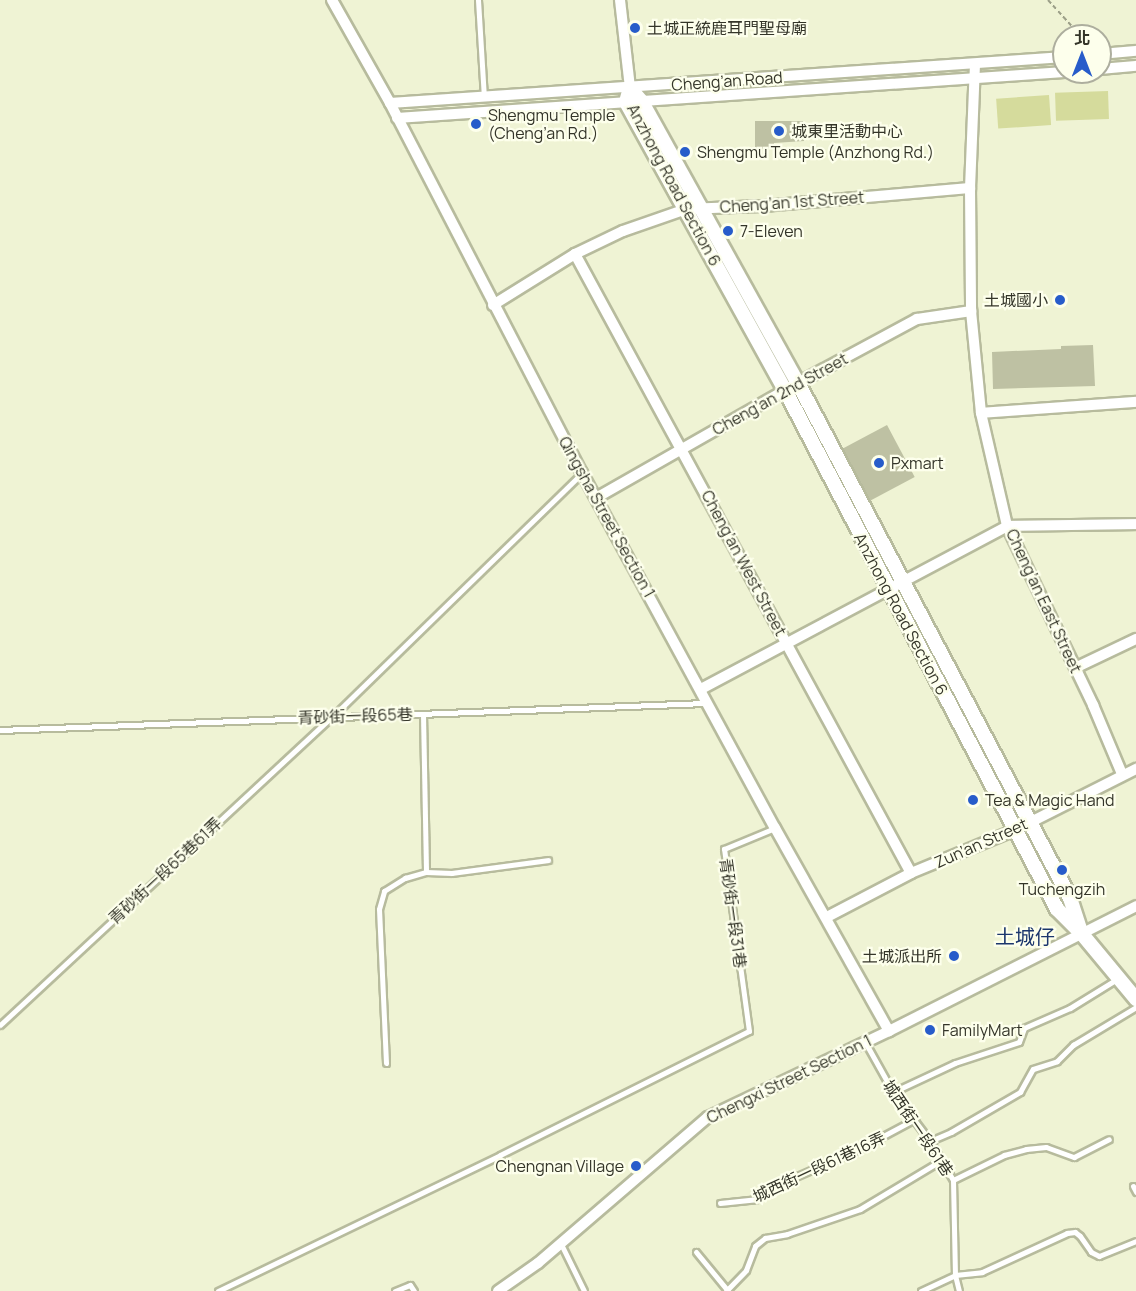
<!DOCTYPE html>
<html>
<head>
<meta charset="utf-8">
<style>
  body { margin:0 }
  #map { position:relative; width:1136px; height:1291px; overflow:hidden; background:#eff3d4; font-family:Manrope,"Noto Sans TC",sans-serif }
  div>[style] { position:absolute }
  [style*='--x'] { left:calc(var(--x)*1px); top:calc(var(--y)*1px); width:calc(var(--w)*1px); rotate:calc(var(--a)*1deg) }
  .green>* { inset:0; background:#d5db9c; transform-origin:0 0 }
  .building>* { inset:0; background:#bec1a3; transform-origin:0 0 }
  .path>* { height:2px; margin-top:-1px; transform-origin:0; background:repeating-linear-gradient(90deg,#9c9f88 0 4.5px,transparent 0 7.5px) }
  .roads { filter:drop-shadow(2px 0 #b7bb9d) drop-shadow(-2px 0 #b7bb9d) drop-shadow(0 2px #b7bb9d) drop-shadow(0 -2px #b7bb9d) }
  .service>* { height:5px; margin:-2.5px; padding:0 2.5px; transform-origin:2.5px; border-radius:2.5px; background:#fff }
  .minor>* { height:10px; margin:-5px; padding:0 5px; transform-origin:5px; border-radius:5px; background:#fff }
  .tertiary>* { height:14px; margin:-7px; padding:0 7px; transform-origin:7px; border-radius:7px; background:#fff }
  .dots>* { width:16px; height:16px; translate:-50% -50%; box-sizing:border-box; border:3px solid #fdffec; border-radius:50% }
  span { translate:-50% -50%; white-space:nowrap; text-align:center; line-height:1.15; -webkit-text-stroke:4.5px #fdffec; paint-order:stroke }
  .poi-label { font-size:16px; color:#343529 }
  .left { translate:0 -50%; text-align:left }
  .right { translate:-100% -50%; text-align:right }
  .street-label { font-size:16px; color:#343529 }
  .quarter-label { font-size:20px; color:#1c376d }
  .north { position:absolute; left:1052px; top:24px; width:60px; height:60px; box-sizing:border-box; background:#fdffec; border:2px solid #adae9e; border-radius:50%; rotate:0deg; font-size:16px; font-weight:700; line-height:24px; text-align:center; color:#343529 }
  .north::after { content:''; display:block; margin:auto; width:21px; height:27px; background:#275cca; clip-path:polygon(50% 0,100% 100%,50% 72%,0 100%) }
</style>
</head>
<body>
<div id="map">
  <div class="green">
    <div style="left:1108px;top:91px;width:28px;height:53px;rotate:88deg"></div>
    <div style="left:1049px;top:95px;width:30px;height:53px;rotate:86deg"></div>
  </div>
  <div class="building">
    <div style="clip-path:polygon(755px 121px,803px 121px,804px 141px,774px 143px,774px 148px,755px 149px)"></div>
    <div style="clip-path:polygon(1093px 345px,1095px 386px,993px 389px,992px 352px,1061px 349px,1061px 346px)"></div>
    <div style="left:887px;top:425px;width:59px;height:50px;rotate:62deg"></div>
  </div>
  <div class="path">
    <div style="--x:1048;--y:0;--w:45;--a:47.7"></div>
    <div style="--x:1078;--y:33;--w:9;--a:21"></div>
  </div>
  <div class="roads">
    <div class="service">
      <div style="--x:478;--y:0;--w:97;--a:86.5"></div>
      <div style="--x:423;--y:714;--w:158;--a:88.9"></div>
      <div style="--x:0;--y:730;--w:708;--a:-2.19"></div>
      <div style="--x:0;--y:1025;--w:453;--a:-42.9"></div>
      <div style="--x:332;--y:717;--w:349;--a:-44.3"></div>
      <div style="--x:865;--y:1042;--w:57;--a:60.8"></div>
      <div style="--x:893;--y:1092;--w:61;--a:52.9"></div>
      <div style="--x:930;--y:1141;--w:45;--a:59.5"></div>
      <div style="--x:953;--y:1180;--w:95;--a:88.8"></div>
      <div style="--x:955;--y:1275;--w:16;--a:76"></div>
      <div style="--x:386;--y:1063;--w:154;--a:-92.6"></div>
      <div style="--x:379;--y:909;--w:19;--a:-74"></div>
      <div style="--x:384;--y:891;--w:25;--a:-32"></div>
      <div style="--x:405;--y:878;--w:22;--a:-16"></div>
      <div style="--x:426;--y:872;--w:26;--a:2"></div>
      <div style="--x:452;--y:873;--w:97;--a:-7.7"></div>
      <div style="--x:893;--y:1092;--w:68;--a:-25.1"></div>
      <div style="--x:955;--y:1063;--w:67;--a:-18.2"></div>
      <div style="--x:1019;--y:1042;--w:15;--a:-70"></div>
      <div style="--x:1024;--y:1028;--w:50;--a:-23.5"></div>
      <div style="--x:1070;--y:1008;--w:55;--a:-31.7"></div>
      <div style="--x:930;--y:1141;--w:23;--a:-23"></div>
      <div style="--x:951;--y:1132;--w:80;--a:-30.1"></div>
      <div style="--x:1020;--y:1092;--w:26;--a:-61"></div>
      <div style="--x:1033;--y:1069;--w:25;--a:-18"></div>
      <div style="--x:1057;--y:1061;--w:23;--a:-45"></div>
      <div style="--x:1073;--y:1045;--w:74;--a:-31.1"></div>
      <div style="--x:953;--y:1180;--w:57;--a:-26.1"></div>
      <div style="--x:1004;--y:1155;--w:23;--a:-15"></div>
      <div style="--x:1026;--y:1149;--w:20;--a:-6"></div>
      <div style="--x:1046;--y:1147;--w:30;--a:20"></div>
      <div style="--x:1074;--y:1157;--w:39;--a:-27"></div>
      <div style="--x:1133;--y:1186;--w:7;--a:63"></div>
      <div style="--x:720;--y:1203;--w:36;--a:-6"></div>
      <div style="--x:756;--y:1199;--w:27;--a:-33"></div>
      <div style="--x:779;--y:1184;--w:85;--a:-23.6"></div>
      <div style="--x:857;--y:1150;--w:66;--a:-28.1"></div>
      <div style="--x:561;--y:1244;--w:52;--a:63.9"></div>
      <div style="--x:696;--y:1252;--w:50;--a:50.6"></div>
      <div style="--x:218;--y:1291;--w:313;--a:-25.7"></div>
      <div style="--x:500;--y:1155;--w:278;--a:-26.5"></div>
      <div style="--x:749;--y:1031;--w:184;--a:-97.8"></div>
      <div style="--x:724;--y:849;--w:55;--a:-22.4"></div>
      <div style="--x:395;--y:1291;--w:16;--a:-22"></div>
      <div style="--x:410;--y:1285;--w:7;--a:56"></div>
      <div style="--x:726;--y:1291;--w:29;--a:-46"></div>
      <div style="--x:746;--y:1270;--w:26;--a:-69"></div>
      <div style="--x:755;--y:1246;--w:13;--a:-39"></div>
      <div style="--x:765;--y:1238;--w:22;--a:-10"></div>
      <div style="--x:787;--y:1234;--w:77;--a:-18.9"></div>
      <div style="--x:860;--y:1209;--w:96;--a:-30.9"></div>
      <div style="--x:921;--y:1291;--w:38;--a:-25"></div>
      <div style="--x:955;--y:1275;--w:27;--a:-6"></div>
      <div style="--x:982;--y:1272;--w:94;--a:-24.6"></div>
      <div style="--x:1067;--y:1233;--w:8;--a:-7"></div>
      <div style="--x:1075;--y:1232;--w:6;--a:39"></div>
      <div style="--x:1080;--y:1236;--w:19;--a:55"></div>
      <div style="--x:1091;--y:1252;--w:9;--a:27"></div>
      <div style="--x:1099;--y:1256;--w:40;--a:-22"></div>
    </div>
    <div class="minor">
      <div style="--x:332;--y:0;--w:118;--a:60.6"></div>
      <div style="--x:390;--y:103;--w:417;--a:62.6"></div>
      <div style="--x:582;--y:473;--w:404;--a:61.5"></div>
      <div style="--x:775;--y:828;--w:233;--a:60.7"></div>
      <div style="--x:620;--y:0;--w:89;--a:83.5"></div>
      <div style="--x:1100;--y:54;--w:36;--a:-5"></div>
      <div style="--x:975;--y:64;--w:124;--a:92.3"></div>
      <div style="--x:970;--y:188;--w:123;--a:89.5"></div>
      <div style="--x:971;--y:311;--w:102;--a:84.4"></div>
      <div style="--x:981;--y:413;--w:116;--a:77"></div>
      <div style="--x:1007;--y:526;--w:199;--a:64.3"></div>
      <div style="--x:1093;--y:705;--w:75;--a:67.2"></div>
      <div style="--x:1100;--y:69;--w:36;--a:-5"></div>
      <div style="--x:390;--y:103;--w:676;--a:-3.9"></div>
      <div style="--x:397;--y:118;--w:669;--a:-3.95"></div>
      <div style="--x:575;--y:254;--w:704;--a:61.51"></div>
      <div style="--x:493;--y:305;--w:97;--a:-31.9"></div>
      <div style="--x:575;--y:254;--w:53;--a:-25.6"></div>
      <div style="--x:623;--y:231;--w:67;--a:-19.2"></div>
      <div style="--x:686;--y:209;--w:77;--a:-2.2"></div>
      <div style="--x:763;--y:206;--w:208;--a:-5"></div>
      <div style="--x:981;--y:413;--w:155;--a:-4.1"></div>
      <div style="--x:596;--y:498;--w:218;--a:-29.7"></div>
      <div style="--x:785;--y:390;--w:150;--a:-28.3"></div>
      <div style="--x:917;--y:319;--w:55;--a:-8.4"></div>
      <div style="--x:1075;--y:668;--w:68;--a:-25.4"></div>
      <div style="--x:701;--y:689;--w:347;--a:-28"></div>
      <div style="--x:1007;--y:526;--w:129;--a:-0.9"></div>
      <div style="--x:827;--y:917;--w:95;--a:-27.6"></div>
      <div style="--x:911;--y:873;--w:113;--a:-22.5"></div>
      <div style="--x:1015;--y:830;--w:136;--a:-26.8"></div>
      <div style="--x:498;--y:1291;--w:49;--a:-35"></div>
      <div style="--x:538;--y:1263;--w:224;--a:-40.7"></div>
      <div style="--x:708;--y:1117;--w:200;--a:-25.4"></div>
      <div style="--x:889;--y:1031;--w:277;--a:-26.8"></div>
    </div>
    <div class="tertiary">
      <div style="--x:630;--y:88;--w:15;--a:106"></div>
      <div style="--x:626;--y:102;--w:329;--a:61.1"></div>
      <div style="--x:785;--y:390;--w:586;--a:62.34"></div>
      <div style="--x:1057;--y:909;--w:35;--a:45"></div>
      <div style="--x:1082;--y:934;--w:85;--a:50.3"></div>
      <div style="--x:630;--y:88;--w:18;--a:49"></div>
      <div style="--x:642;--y:102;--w:321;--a:61"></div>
      <div style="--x:798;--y:383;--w:582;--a:62.16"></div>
      <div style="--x:1070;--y:898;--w:36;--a:72"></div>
    </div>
  </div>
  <div class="dots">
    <div style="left:635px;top:28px;background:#275cca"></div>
    <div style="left:476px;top:124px;background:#275cca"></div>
    <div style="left:779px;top:131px;background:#275cca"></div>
    <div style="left:685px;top:152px;background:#275cca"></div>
    <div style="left:728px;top:231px;background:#275cca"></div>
    <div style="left:1060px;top:300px;background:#275cca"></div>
    <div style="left:879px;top:463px;background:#275cca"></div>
    <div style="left:973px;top:800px;background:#275cca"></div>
    <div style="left:1062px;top:870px;background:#275cca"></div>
    <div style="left:954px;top:956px;background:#275cca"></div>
    <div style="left:930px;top:1030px;background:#275cca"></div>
    <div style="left:636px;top:1166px;background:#275cca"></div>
  </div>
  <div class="poi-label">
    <span class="left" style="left:647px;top:28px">土城正統鹿耳門聖母廟</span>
    <span class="left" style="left:488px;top:124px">Shengmu Temple<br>(Cheng’an Rd.)</span>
    <span class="left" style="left:791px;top:131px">城東里活動中心</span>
    <span class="left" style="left:697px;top:152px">Shengmu Temple (Anzhong Rd.)</span>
    <span class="left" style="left:740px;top:231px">7-Eleven</span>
    <span class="right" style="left:1048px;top:300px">土城國小</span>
    <span class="left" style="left:891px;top:463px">Pxmart</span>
    <span class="left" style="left:985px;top:800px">Tea &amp; Magic Hand</span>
    <span style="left:1062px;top:889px">Tuchengzih</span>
    <span class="right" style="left:942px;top:956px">土城派出所</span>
    <span class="left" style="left:942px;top:1030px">FamilyMart</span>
    <span class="right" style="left:624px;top:1166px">Chengnan Village</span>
  </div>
  <div class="street-label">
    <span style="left:727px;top:81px;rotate:-4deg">Cheng’an Road</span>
    <span style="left:674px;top:185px;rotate:62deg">Anzhong Road Section 6</span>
    <span style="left:792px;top:202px;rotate:-4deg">Cheng’an 1st Street</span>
    <span style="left:780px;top:394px;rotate:-29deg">Cheng’an 2nd Street</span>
    <span style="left:607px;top:517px;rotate:61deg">Qingsha Street Section 1</span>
    <span style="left:744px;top:563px;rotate:62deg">Cheng’an West Street</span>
    <span style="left:1044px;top:601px;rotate:65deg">Cheng’an East Street</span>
    <span style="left:901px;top:614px;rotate:62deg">Anzhong Road Section 6</span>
    <span style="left:355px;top:716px;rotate:-2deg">青砂街一段65巷</span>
    <span style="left:981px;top:843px;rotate:-24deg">Zun’an Street</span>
    <span style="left:165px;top:871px;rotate:-43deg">青砂街一段65巷61弄</span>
    <span style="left:733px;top:913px;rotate:82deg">青砂街一段31巷</span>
    <span style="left:789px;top:1079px;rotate:-26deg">Chengxi Street Section 1</span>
    <span style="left:918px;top:1128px;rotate:56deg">城西街一段61巷</span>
    <span style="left:819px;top:1167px;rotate:-25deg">城西街一段61巷16弄</span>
  </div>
  <div class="quarter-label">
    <span style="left:1025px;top:936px">土城仔</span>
  </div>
  <div class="north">北</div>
</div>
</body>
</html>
